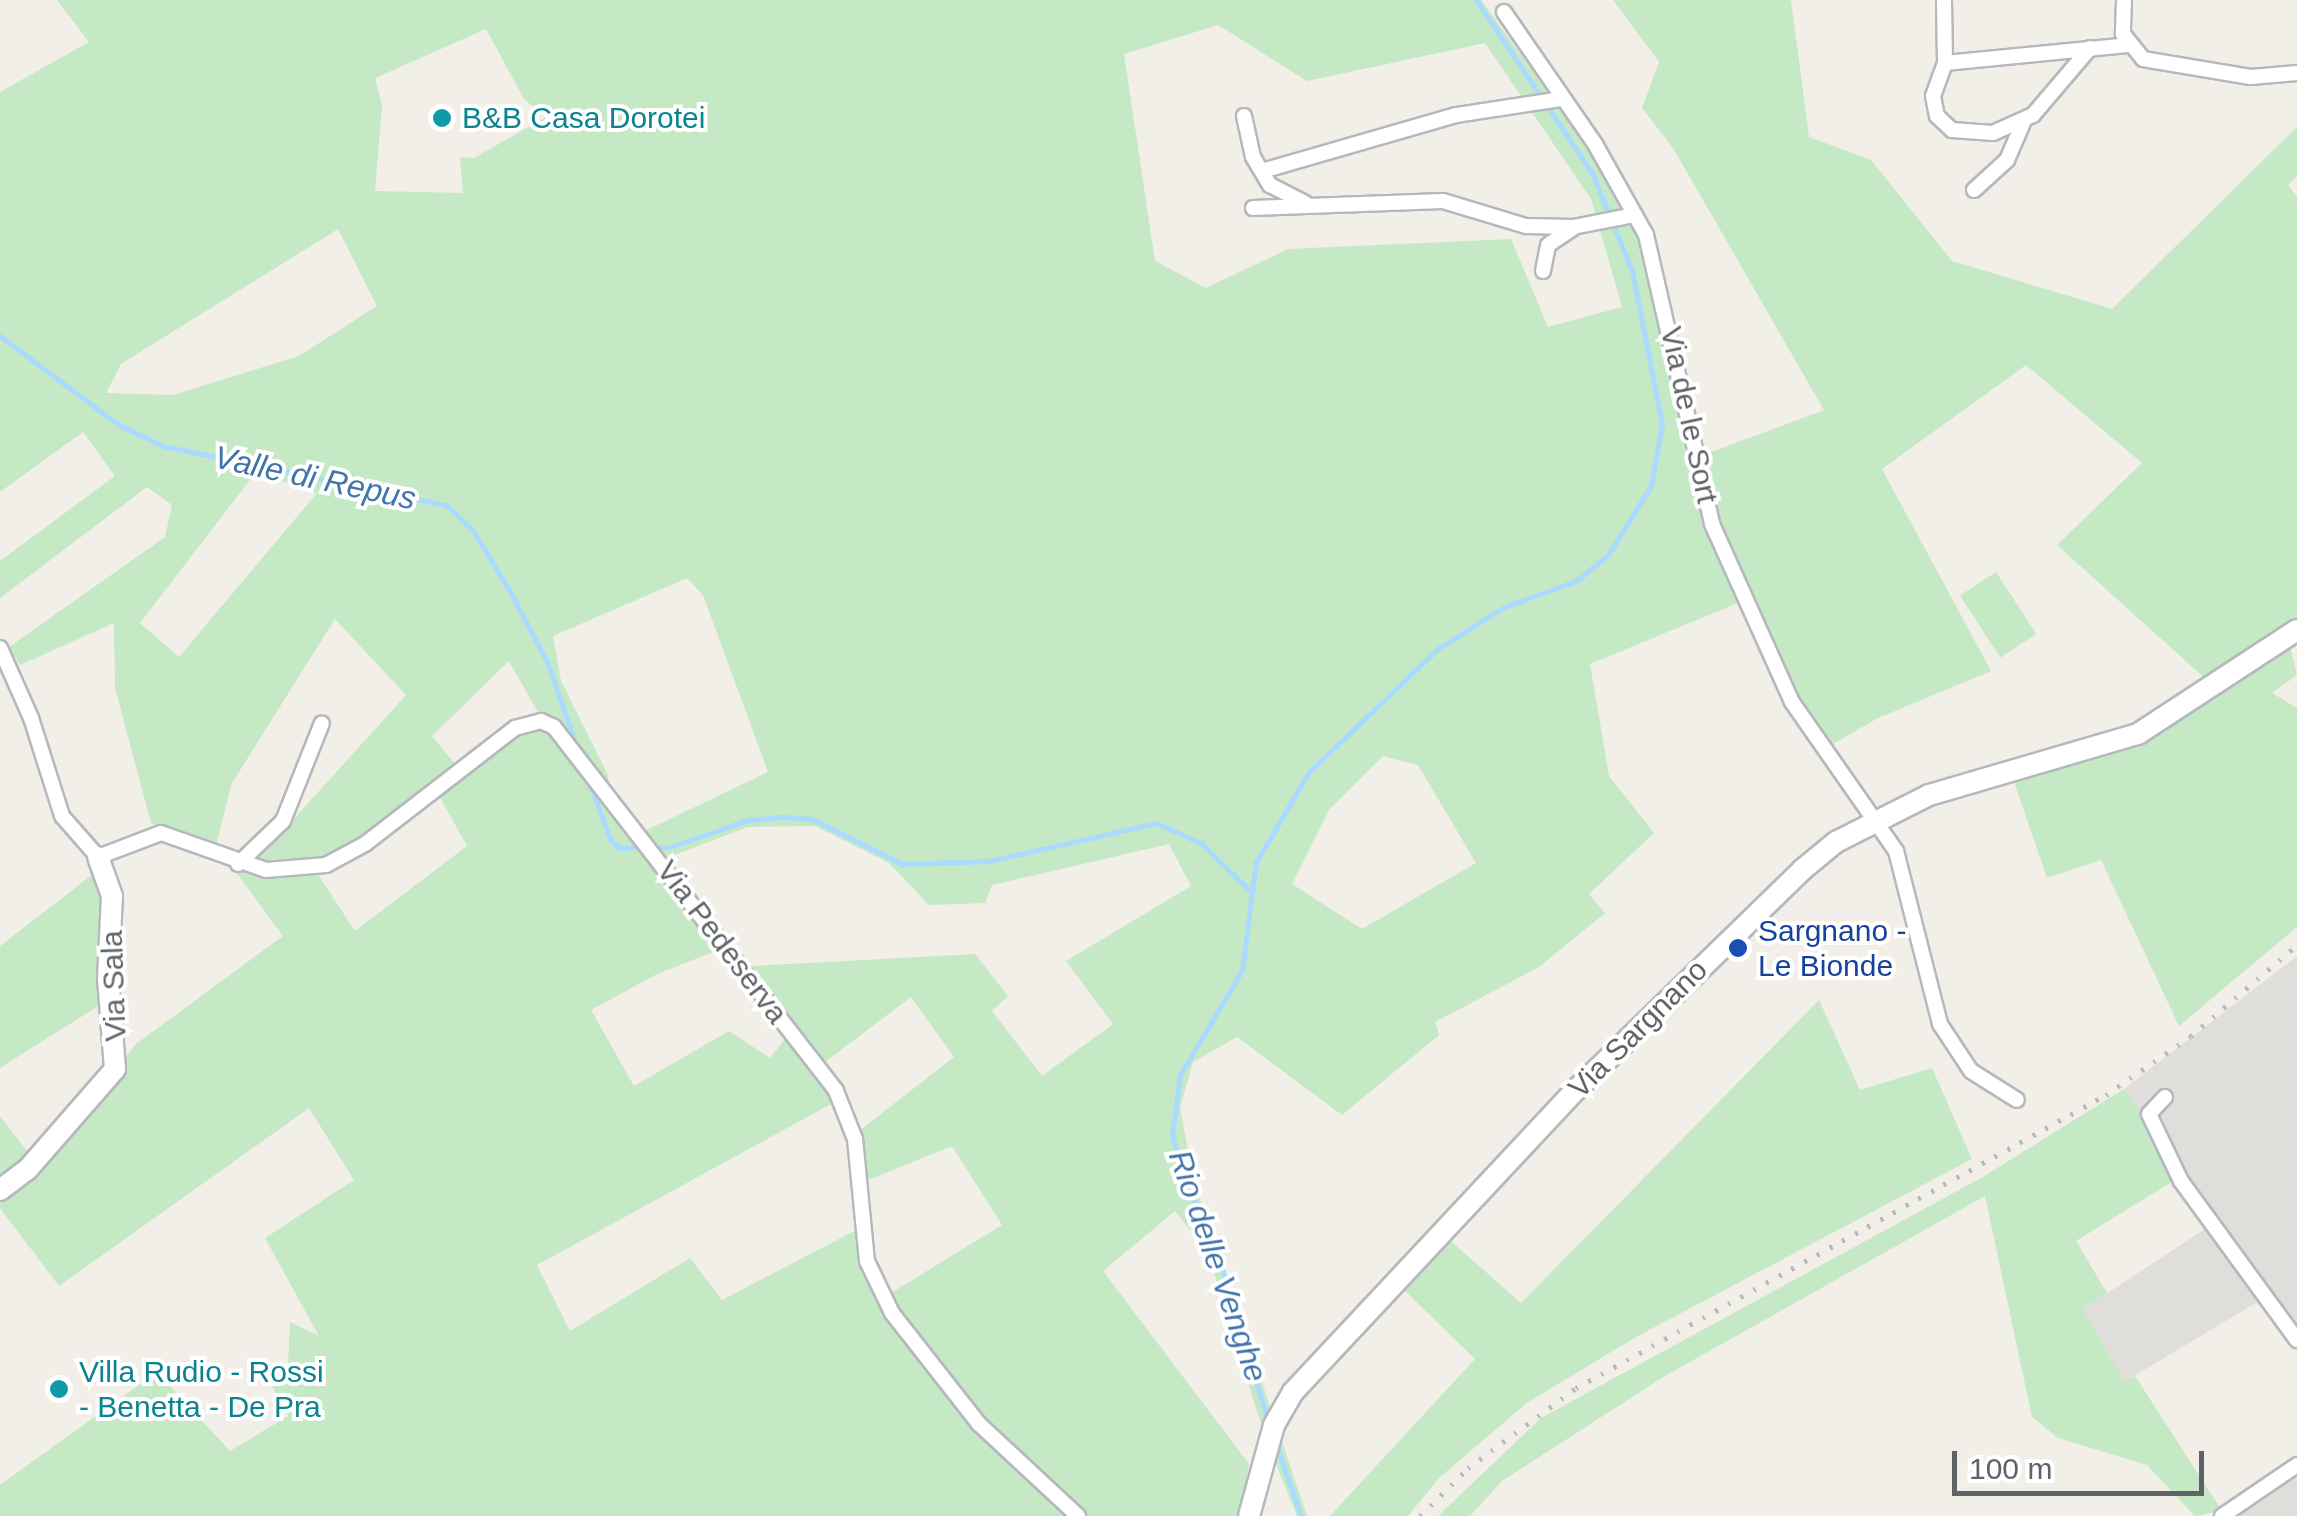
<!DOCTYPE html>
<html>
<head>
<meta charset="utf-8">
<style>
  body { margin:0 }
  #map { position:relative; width:2297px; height:1516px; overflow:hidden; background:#f1efe8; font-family:Helvetica,sans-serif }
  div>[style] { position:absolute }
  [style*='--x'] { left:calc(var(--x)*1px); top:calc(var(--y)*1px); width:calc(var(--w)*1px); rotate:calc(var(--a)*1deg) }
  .industrial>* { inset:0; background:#e0deda }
  .green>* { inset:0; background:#c5e8c5; transform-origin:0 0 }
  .stream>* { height:5px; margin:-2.5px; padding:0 2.5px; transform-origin:2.5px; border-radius:2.5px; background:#aadaff }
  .roads { filter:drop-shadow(2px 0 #b5b8bc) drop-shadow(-2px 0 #b5b8bc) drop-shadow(0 2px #b5b8bc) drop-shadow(0 -2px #b5b8bc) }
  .street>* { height:14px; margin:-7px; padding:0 7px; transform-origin:7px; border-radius:7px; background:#fff }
  .secondary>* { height:20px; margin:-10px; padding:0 10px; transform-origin:10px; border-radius:10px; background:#fff }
  .rail>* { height:5px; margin-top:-2.5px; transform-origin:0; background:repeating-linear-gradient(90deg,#b6b7b8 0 2.5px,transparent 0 14.5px) }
  .dots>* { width:28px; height:28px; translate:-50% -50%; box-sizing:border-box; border:5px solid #fff; border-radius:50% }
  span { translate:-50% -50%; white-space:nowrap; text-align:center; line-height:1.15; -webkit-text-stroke:8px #fff; paint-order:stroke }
  .culture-label { font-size:30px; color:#0d838f }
  .left { translate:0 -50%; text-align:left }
  .street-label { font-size:30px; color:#5f6368 }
  .transit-label { font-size:30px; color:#164399 }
  .water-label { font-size:32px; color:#4174aa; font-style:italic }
  .scale { position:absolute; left:1952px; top:1451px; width:252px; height:45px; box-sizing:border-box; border:5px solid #5f6368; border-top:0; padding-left:12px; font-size:30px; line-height:35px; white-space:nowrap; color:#5f6368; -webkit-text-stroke:8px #fff; paint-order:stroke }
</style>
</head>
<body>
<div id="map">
  <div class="industrial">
    <div style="clip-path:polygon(2297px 956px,2297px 1341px,2264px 1298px,2124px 1382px,2083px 1309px,2214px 1223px,2124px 1089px)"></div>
    <div style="clip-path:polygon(2297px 1465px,2297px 1516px,2224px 1516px)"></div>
  </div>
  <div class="green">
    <div style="clip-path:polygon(evenodd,57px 0,1481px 0,1610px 178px,1650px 261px,1690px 460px,1824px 410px,1673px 148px,1642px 108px,1659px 62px,1613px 0,1791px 0,1809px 137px,1871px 160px,1952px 261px,2112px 309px,2297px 127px,2297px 176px,2288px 185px,2297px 197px,2297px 638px,2290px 646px,2297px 675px,2272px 693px,2297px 708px,2297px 927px,2179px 1026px,2101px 860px,2047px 878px,2008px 764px,2097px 739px,2219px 691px,2057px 545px,2142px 463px,2026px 365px,1882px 469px,1991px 671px,1878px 718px,1817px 753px,1738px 603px,1590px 664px,1609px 776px,1654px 833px,1589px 894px,1605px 913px,1539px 967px,1435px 1022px,1439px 1035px,1342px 1115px,1237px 1037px,1193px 1062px,1180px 1108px,1194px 1181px,1307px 1516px,1297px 1516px,1264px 1434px,1208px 1253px,1175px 1211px,1103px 1271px,1249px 1464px,1240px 1516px,0 1516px,0 1485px,157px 1372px,230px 1451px,288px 1416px,266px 1375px,288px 1365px,290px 1322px,319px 1336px,265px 1238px,354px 1180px,309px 1108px,59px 1286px,0 1208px,0 1116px,37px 1164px,136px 1044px,283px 936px,232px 867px,293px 820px,406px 695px,335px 619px,232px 783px,216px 845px,151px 823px,115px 688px,114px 623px,20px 665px,9px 647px,165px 537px,172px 505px,147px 487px,0 598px,0 561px,115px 476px,83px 432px,0 492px,0 92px,89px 42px,57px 0,1218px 25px,1307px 81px,1485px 43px,1591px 199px,1622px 307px,1548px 327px,1511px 239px,1288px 249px,1206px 288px,1155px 261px,1124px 54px,1218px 25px,57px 0,486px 29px,524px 99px,546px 117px,474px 158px,460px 157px,463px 193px,375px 191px,382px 105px,375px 78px,486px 29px,57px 0,338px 229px,377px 306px,299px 356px,173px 395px,106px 393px,121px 364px,338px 229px,57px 0,256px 472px,317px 493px,179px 657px,140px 623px,256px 472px,57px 0,687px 578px,703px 595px,768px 772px,634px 836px,613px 811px,608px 775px,561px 681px,553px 636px,687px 578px,57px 0,509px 661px,539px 714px,463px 774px,432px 736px,509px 661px,57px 0,1383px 756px,1418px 765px,1476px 863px,1362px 929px,1292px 884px,1329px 810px,1383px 756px,57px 0,438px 794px,467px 846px,355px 931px,315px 870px,438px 794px,57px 0,815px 826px,889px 863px,929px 905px,985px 903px,992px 885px,1169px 844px,1191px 886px,1066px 961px,1113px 1024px,1042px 1076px,992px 1011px,1008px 996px,975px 954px,734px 967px,797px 1024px,770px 1058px,729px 1031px,634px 1086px,591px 1010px,657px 974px,721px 949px,654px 863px,747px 827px,815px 826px,57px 0,911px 997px,954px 1057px,859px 1131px,861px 1183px,952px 1146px,1002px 1225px,891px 1293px,862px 1227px,722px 1300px,690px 1258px,570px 1331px,537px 1265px,840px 1099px,825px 1062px,911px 997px)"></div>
    <div style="left:1996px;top:572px;width:74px;height:43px;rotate:57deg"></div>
    <div style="clip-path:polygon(97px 871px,114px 916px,111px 998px,0 1068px,0 946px)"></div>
    <div style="clip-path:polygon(1819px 1000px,1860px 1090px,1932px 1068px,1972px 1159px,1634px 1338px,1527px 1403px,1440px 1477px,1408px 1516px,1330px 1516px,1475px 1359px,1400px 1286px,1445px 1236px,1521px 1303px)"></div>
    <div style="clip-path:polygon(2124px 1089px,2183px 1175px,2076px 1241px,2107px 1293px,2083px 1309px,2124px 1381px,2135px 1376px,2222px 1511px,2195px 1516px,2147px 1465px,2058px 1438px,2032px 1417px,1985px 1196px,1665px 1376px,1502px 1481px,1470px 1516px,1438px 1516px,1541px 1418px,1981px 1178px)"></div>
  </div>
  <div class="stream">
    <div style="--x:0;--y:336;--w:149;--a:36.8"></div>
    <div style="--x:119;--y:425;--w:49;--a:25.5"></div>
    <div style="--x:163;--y:446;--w:289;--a:11.8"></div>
    <div style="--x:446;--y:505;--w:35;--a:43"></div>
    <div style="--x:472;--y:529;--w:75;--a:58.6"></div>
    <div style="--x:511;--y:593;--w:80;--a:62.5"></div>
    <div style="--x:548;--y:664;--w:89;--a:71"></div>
    <div style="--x:589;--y:782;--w:61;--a:69.8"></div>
    <div style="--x:610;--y:839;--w:13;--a:45"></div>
    <div style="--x:619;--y:848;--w:51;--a:-1.1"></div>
    <div style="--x:670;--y:847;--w:83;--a:-19.1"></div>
    <div style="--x:748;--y:820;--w:34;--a:-5"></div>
    <div style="--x:782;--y:817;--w:30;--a:4"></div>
    <div style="--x:812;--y:819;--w:101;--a:26.6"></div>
    <div style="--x:902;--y:864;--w:87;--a:-2"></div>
    <div style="--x:989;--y:861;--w:171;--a:-12.8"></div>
    <div style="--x:1156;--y:823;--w:49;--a:24"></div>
    <div style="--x:1201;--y:843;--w:66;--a:44.4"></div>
    <div style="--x:1269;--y:1424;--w:184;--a:-106.8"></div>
    <div style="--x:1216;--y:1248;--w:72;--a:-114.8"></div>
    <div style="--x:1186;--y:1183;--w:50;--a:-106.3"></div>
    <div style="--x:1172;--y:1135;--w:61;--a:-82.4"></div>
    <div style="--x:1180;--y:1075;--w:122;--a:-59.4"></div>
    <div style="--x:1242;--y:970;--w:109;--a:-82.6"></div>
    <div style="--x:1256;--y:862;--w:104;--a:-59.5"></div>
    <div style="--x:1309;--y:772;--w:176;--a:-43.8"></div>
    <div style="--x:1436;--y:650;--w:80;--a:-32.3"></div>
    <div style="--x:1504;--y:607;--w:77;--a:-19.9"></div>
    <div style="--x:1576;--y:581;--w:41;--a:-39.1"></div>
    <div style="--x:1608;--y:555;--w:81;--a:-58.1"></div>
    <div style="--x:1651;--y:486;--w:63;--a:-79.9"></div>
    <div style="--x:1662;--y:424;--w:156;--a:-101.1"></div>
    <div style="--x:1632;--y:271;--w:106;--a:-112.2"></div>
    <div style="--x:1592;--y:173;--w:208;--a:-123.8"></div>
    <div style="--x:1276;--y:1444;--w:76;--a:70.9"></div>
  </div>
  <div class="roads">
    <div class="street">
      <div style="--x:1944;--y:0;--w:63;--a:89.1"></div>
      <div style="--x:1945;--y:63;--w:186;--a:-5.6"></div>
      <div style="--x:2124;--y:0;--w:34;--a:92"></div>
      <div style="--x:2123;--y:34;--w:32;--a:51"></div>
      <div style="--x:2143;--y:59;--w:109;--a:9.5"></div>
      <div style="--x:2251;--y:77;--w:46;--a:-5"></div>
      <div style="--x:1504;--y:12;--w:160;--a:55.4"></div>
      <div style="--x:1595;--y:144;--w:104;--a:60.7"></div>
      <div style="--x:1646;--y:235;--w:296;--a:77.1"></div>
      <div style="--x:1712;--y:524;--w:195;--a:65.8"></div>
      <div style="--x:1792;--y:702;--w:182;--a:55.1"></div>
      <div style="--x:1896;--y:851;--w:179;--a:75.7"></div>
      <div style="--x:1940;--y:1024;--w:56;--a:56.6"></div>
      <div style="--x:1971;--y:1071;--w:54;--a:32.2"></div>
      <div style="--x:1945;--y:63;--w:35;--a:110"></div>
      <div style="--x:1933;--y:96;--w:20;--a:79"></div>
      <div style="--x:1937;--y:116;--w:21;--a:43"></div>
      <div style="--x:1952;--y:130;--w:41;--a:4.2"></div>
      <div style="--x:1993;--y:133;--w:44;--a:-24.2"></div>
      <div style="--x:2033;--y:115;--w:88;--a:-49.6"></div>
      <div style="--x:1244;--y:116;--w:42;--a:77.6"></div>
      <div style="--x:1253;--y:157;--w:33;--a:59"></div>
      <div style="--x:1270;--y:185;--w:39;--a:27"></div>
      <div style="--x:1262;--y:171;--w:202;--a:-16.1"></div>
      <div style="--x:1456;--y:115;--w:105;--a:-8.7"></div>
      <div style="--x:1974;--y:190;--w:45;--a:-42.3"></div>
      <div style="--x:2007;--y:160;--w:40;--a:-66.6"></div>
      <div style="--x:1253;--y:208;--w:190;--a:-2.1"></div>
      <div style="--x:1443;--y:201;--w:87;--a:16.8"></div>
      <div style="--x:1526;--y:226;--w:47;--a:1.2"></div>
      <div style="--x:1573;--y:227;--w:63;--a:-11"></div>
      <div style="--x:1543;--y:271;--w:26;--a:-79"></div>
      <div style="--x:1548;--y:245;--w:32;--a:-34"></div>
      <div style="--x:0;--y:648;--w:77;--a:66.1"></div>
      <div style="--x:31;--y:718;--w:103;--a:72.4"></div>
      <div style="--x:62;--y:816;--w:55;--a:48.7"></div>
      <div style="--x:98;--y:857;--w:67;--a:-20.9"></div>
      <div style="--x:161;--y:833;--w:111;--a:19.4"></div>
      <div style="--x:266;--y:870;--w:60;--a:-4.8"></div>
      <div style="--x:326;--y:865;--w:44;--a:-28.3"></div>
      <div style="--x:365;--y:844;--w:190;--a:-37.7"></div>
      <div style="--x:515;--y:728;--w:27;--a:-15"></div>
      <div style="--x:541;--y:721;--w:14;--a:25"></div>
      <div style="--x:554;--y:727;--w:460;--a:52.2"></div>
      <div style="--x:836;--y:1091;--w:52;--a:68.4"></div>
      <div style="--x:855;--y:1139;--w:123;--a:84.4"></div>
      <div style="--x:867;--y:1261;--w:58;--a:64.3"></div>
      <div style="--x:892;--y:1313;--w:141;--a:51.9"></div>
      <div style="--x:979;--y:1424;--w:135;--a:42.9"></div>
      <div style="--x:238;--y:864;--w:62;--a:-43.7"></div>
      <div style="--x:283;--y:821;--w:105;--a:-68.3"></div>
      <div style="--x:2165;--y:1097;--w:23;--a:133"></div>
      <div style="--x:2149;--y:1114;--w:74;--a:64.5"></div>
      <div style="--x:2181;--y:1181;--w:197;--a:53.9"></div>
      <div style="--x:2222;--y:1516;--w:91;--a:-34.2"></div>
    </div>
    <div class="secondary">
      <div style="--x:0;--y:1190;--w:34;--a:-37"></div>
      <div style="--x:27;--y:1170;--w:134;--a:-48.9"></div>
      <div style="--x:115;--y:1069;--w:91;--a:-94.4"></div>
      <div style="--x:108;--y:978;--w:82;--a:-87.2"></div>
      <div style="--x:112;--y:896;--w:41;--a:-109.7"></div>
      <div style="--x:1249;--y:1516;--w:94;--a:-74.6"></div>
      <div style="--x:1274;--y:1425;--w:38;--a:-60"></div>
      <div style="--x:1293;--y:1392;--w:415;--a:-46.9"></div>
      <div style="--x:1577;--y:1089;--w:314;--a:-44.2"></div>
      <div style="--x:1802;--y:870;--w:44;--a:-39.5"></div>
      <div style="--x:1836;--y:842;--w:104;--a:-26.8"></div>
      <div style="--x:1929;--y:795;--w:218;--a:-16.3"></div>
      <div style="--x:2138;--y:734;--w:190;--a:-33.2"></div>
    </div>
  </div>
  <div class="rail">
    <div style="--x:1420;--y:1516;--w:68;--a:-45"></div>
    <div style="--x:1468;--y:1468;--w:134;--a:-36.5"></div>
    <div style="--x:1576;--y:1388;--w:606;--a:-28.94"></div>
    <div style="--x:2106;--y:1095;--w:103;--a:-34.8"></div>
    <div style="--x:2191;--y:1036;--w:140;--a:-40.6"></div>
  </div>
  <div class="dots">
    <div style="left:442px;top:118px;background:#0f9aa8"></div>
    <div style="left:1738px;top:948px;background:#1a4fb4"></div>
    <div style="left:59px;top:1389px;background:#0f9aa8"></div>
  </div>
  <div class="culture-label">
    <span class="left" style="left:462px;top:118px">B&amp;B Casa Dorotei</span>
    <span class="left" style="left:79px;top:1389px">Villa Rudio - Rossi<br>- Benetta - De Pra</span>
  </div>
  <div class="street-label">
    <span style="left:1689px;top:415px;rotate:78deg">Via de le Sort</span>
    <span style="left:722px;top:942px;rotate:53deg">Via Pedeserva</span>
    <span style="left:114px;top:986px;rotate:-92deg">Via Sala</span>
    <span style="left:1638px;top:1029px;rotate:-45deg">Via Sargnano</span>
  </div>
  <div class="transit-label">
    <span class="left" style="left:1758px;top:948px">Sargnano -<br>Le Bionde</span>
  </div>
  <div class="water-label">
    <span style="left:315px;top:478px;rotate:12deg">Valle di Repus</span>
    <span style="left:1218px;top:1266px;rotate:71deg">Rio delle Venghe</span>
  </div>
  <div class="scale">100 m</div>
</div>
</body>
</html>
